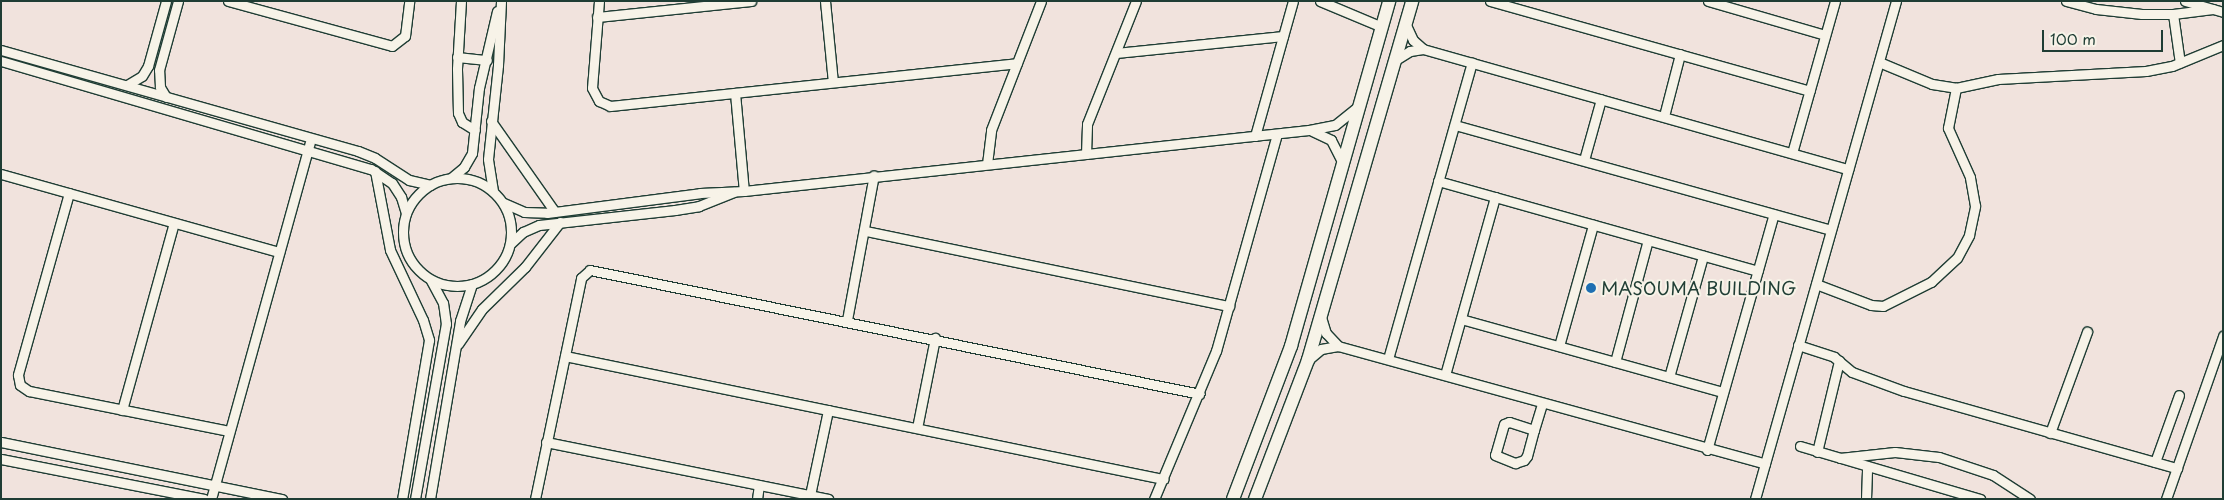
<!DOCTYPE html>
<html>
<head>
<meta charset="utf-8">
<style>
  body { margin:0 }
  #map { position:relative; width:2224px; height:500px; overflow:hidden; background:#f1e3dd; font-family:"Playpen Sans",sans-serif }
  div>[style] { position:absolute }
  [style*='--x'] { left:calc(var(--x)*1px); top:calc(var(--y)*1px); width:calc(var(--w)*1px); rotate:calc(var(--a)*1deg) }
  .roads { filter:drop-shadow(1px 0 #1f3d34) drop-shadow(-1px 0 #1f3d34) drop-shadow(0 1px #1f3d34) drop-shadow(0 -1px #1f3d34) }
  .street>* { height:9px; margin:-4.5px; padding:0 4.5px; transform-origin:4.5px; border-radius:4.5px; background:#f7f3e8 }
  .street>.ring { margin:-4.5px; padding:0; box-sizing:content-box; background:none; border:9px solid #f7f3e8; border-radius:50% }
  .secondary>* { height:12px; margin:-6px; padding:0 6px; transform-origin:6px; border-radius:6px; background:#f7f3e8 }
  .dots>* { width:14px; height:14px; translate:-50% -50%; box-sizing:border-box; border:2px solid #f7f3e8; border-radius:50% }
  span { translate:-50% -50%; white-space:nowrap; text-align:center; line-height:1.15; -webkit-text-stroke:4px #f7f3e8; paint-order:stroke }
  .poi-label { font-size:18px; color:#1f3d34 }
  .left { translate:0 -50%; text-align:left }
  .frame { position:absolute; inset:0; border:2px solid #1f3d34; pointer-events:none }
  .scale { position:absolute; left:2042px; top:30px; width:121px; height:22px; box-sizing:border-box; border:2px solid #1f3d34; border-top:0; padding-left:6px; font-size:15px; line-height:18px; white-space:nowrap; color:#1f3d34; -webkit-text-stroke:4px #f7f3e8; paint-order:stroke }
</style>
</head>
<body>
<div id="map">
  <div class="roads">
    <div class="street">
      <div style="--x:228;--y:1;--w:170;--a:15.3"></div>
      <div style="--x:392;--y:46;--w:16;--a:-38"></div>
      <div style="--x:405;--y:36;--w:35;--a:-83"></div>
      <div style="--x:461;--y:1;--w:68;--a:93.4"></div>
      <div style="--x:457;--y:69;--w:44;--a:88.7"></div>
      <div style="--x:458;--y:113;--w:10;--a:66"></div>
      <div style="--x:462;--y:122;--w:15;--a:32"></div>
      <div style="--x:599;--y:1;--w:87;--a:94.6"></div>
      <div style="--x:592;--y:88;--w:15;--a:62"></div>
      <div style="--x:599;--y:101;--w:12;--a:24"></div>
      <div style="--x:610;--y:106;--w:409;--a:-6"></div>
      <div style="--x:825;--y:1;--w:81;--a:84.4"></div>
      <div style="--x:1320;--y:1;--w:67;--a:22.8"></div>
      <div style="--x:1490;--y:1;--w:332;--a:15.7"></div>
      <div style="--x:1708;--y:1;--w:122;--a:16.2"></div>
      <div style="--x:2066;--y:1;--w:31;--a:15"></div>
      <div style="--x:2096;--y:9;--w:46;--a:6.2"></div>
      <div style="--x:2142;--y:14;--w:31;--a:0"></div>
      <div style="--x:2173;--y:14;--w:40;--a:-7.1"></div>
      <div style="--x:2185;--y:1;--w:40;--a:16"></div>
      <div style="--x:2173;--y:14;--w:49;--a:81.9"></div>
      <div style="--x:597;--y:17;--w:155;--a:-5.9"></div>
      <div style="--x:1405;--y:23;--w:19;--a:65"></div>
      <div style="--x:1413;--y:40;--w:13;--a:42"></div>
      <div style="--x:1423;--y:49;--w:442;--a:15.8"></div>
      <div style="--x:1;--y:50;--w:371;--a:15.8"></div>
      <div style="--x:358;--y:151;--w:18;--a:22"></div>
      <div style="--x:375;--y:158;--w:40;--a:32.9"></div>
      <div style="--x:409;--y:180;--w:22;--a:13"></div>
      <div style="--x:1116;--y:53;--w:168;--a:-5.8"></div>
      <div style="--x:457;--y:57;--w:30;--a:6"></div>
      <div style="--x:1;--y:61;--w:385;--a:16.3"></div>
      <div style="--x:371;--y:169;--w:25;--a:34"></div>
      <div style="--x:392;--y:183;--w:17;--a:57"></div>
      <div style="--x:401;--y:197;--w:17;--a:73"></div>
      <div style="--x:1394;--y:61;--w:19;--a:-32"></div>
      <div style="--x:1410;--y:51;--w:13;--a:-9"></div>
      <div style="--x:1879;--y:62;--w:57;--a:22.5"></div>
      <div style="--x:1932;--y:84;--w:24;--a:9"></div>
      <div style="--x:1956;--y:88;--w:43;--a:-12.1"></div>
      <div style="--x:1998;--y:79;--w:148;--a:-3.1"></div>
      <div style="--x:2146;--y:71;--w:26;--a:-11"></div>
      <div style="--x:2172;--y:66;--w:55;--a:-22.4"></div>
      <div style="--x:127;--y:85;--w:17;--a:-31"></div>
      <div style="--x:142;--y:76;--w:12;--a:-59"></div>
      <div style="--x:148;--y:66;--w:67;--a:-74.5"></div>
      <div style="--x:735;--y:93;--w:98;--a:84.8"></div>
      <div style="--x:166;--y:97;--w:12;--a:-121"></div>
      <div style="--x:160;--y:87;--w:17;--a:-93"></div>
      <div style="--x:159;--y:70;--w:72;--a:-74.6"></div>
      <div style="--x:1664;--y:116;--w:64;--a:-75.5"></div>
      <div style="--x:491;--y:121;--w:111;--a:54.9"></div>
      <div style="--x:1455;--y:125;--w:390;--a:15.6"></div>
      <div style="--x:1312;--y:131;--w:21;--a:25"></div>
      <div style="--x:1331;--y:140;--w:27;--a:63"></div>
      <div style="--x:1255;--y:136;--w:140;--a:-74.3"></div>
      <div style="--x:1792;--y:153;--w:158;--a:-74.2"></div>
      <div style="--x:1086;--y:154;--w:30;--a:-88"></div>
      <div style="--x:1087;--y:124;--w:132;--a:-68.3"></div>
      <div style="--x:1584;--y:160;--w:63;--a:-74.4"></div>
      <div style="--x:987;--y:164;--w:34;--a:-83"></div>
      <div style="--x:991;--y:130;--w:138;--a:-68.8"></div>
      <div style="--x:375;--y:171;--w:80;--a:79.2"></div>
      <div style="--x:390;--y:250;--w:77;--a:64.8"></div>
      <div style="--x:423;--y:320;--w:21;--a:73"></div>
      <div style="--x:429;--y:340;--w:161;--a:99.6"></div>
      <div style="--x:1;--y:174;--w:289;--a:15.7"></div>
      <div class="ring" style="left:403px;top:178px;width:99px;height:99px"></div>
      <div style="--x:451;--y:178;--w:17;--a:-40"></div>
      <div style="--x:464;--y:167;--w:16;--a:-60"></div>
      <div style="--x:472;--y:153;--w:65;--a:-83.9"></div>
      <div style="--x:479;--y:88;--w:79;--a:-76.8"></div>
      <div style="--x:1438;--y:181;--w:332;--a:15.7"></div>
      <div style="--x:493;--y:191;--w:32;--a:-99"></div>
      <div style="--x:488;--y:159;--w:95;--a:-83.9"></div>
      <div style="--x:498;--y:65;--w:64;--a:-87.3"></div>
      <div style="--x:69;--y:193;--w:189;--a:105.7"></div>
      <div style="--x:18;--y:375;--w:10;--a:79"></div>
      <div style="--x:20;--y:385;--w:11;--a:34"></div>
      <div style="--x:29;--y:391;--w:204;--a:11.3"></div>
      <div style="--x:504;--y:203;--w:22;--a:24"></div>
      <div style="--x:524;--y:212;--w:23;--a:2"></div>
      <div style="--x:547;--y:213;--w:154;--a:-7.4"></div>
      <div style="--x:700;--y:193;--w:44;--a:-2.6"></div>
      <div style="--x:744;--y:191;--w:568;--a:-6.16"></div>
      <div style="--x:1309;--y:130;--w:26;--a:-11"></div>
      <div style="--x:1335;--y:125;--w:28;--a:-39"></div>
      <div style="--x:866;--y:231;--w:371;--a:11.7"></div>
      <div style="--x:510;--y:244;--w:18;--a:-43"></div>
      <div style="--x:523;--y:232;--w:17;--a:-24"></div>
      <div style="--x:539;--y:225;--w:137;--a:-6.3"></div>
      <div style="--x:675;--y:210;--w:24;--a:-9"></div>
      <div style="--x:699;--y:206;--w:37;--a:-22"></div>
      <div style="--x:1816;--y:284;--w:59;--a:20.9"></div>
      <div style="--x:1871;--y:305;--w:12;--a:5"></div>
      <div style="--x:1883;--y:306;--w:54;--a:-26.6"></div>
      <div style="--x:1931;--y:282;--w:35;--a:-43"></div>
      <div style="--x:1957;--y:258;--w:26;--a:-62"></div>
      <div style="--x:1969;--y:235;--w:30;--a:-78"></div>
      <div style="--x:1975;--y:206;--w:29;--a:-100"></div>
      <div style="--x:1970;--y:177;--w:54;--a:-114.2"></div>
      <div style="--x:1948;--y:128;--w:41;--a:-78.7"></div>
      <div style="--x:1321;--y:317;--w:17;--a:73"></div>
      <div style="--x:1326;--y:333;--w:18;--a:47"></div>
      <div style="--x:1461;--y:319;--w:272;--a:15.6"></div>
      <div style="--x:847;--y:320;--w:147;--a:-79.5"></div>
      <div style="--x:458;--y:344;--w:42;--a:-55.6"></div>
      <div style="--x:482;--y:309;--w:60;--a:-44.3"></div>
      <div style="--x:525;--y:267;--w:57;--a:-52.1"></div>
      <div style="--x:1798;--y:345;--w:38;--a:18"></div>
      <div style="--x:1834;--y:357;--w:23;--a:40"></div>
      <div style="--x:1852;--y:372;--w:55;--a:20.1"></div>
      <div style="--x:1904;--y:391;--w:284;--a:15.8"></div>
      <div style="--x:1559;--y:346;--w:126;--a:-74.3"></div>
      <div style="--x:565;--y:356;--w:611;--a:11.62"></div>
      <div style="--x:1388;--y:359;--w:308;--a:-74.2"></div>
      <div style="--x:1308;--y:360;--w:17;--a:-40"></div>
      <div style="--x:1321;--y:349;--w:17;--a:-10"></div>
      <div style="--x:1338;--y:346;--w:443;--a:15.4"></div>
      <div style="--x:1615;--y:362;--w:126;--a:-74.9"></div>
      <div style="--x:1445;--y:375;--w:185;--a:-74.3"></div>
      <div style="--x:1669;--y:377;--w:126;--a:-74.3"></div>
      <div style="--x:122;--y:410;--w:194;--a:-74.5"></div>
      <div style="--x:917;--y:428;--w:92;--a:-78.7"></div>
      <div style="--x:1534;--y:430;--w:26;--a:-162"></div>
      <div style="--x:1509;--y:422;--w:5;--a:158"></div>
      <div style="--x:1504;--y:424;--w:32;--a:106"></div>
      <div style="--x:1495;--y:455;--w:22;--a:22"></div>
      <div style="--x:1515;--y:463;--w:9;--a:-18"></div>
      <div style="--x:1524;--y:460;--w:5;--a:-53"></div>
      <div style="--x:1527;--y:456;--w:27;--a:-75"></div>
      <div style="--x:1534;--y:430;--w:28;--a:-73"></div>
      <div style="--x:2050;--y:433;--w:108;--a:-69.9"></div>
      <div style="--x:1;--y:442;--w:287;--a:11.5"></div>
      <div style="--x:546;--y:442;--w:288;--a:11.4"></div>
      <div style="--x:1800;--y:446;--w:188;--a:16.4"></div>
      <div style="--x:1707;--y:450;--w:245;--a:-74.2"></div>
      <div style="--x:1817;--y:452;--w:94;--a:-76.4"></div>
      <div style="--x:1840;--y:458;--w:55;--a:-6.2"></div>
      <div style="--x:1895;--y:452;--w:44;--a:6.5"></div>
      <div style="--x:1939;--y:457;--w:57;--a:18.4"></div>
      <div style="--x:1993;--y:475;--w:44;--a:33"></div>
      <div style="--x:1;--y:459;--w:207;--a:11.1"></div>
      <div style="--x:2155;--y:462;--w:71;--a:-70.3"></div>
      <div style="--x:810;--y:495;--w:87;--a:-78"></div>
      <div style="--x:211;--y:499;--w:370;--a:-74.5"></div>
      <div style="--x:415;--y:499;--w:178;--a:-80"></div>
      <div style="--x:446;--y:324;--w:21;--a:-98"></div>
      <div style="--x:443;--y:303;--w:26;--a:-118"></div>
      <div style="--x:430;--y:499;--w:181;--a:-80.4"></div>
      <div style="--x:460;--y:321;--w:39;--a:-72"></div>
      <div style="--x:535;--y:499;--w:226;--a:-78.2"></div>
      <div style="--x:581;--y:278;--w:12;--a:-42"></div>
      <div style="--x:590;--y:270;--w:622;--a:11.49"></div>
      <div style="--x:757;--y:499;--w:14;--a:-82"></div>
      <div style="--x:1154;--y:499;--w:160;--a:-67.3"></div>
      <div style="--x:1216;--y:351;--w:225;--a:-74.3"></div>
      <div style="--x:1755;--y:499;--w:518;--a:-74.19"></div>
      <div style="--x:1866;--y:499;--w:33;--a:-88"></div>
      <div style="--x:2166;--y:499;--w:173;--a:-70.7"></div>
    </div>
    <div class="secondary">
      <div style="--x:1233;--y:499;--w:164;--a:-69.2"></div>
      <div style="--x:1291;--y:346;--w:359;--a:-74.1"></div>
      <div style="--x:1255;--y:499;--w:149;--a:-69.1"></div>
      <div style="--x:1308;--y:360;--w:374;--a:-73.8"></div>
    </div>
  </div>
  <div class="dots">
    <div style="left:1591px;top:288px;background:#1f6fb2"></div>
  </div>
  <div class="poi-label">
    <span class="left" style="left:1601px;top:288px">MASOUMA BUILDING</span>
  </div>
  <div class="frame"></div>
  <div class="scale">100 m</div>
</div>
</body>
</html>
